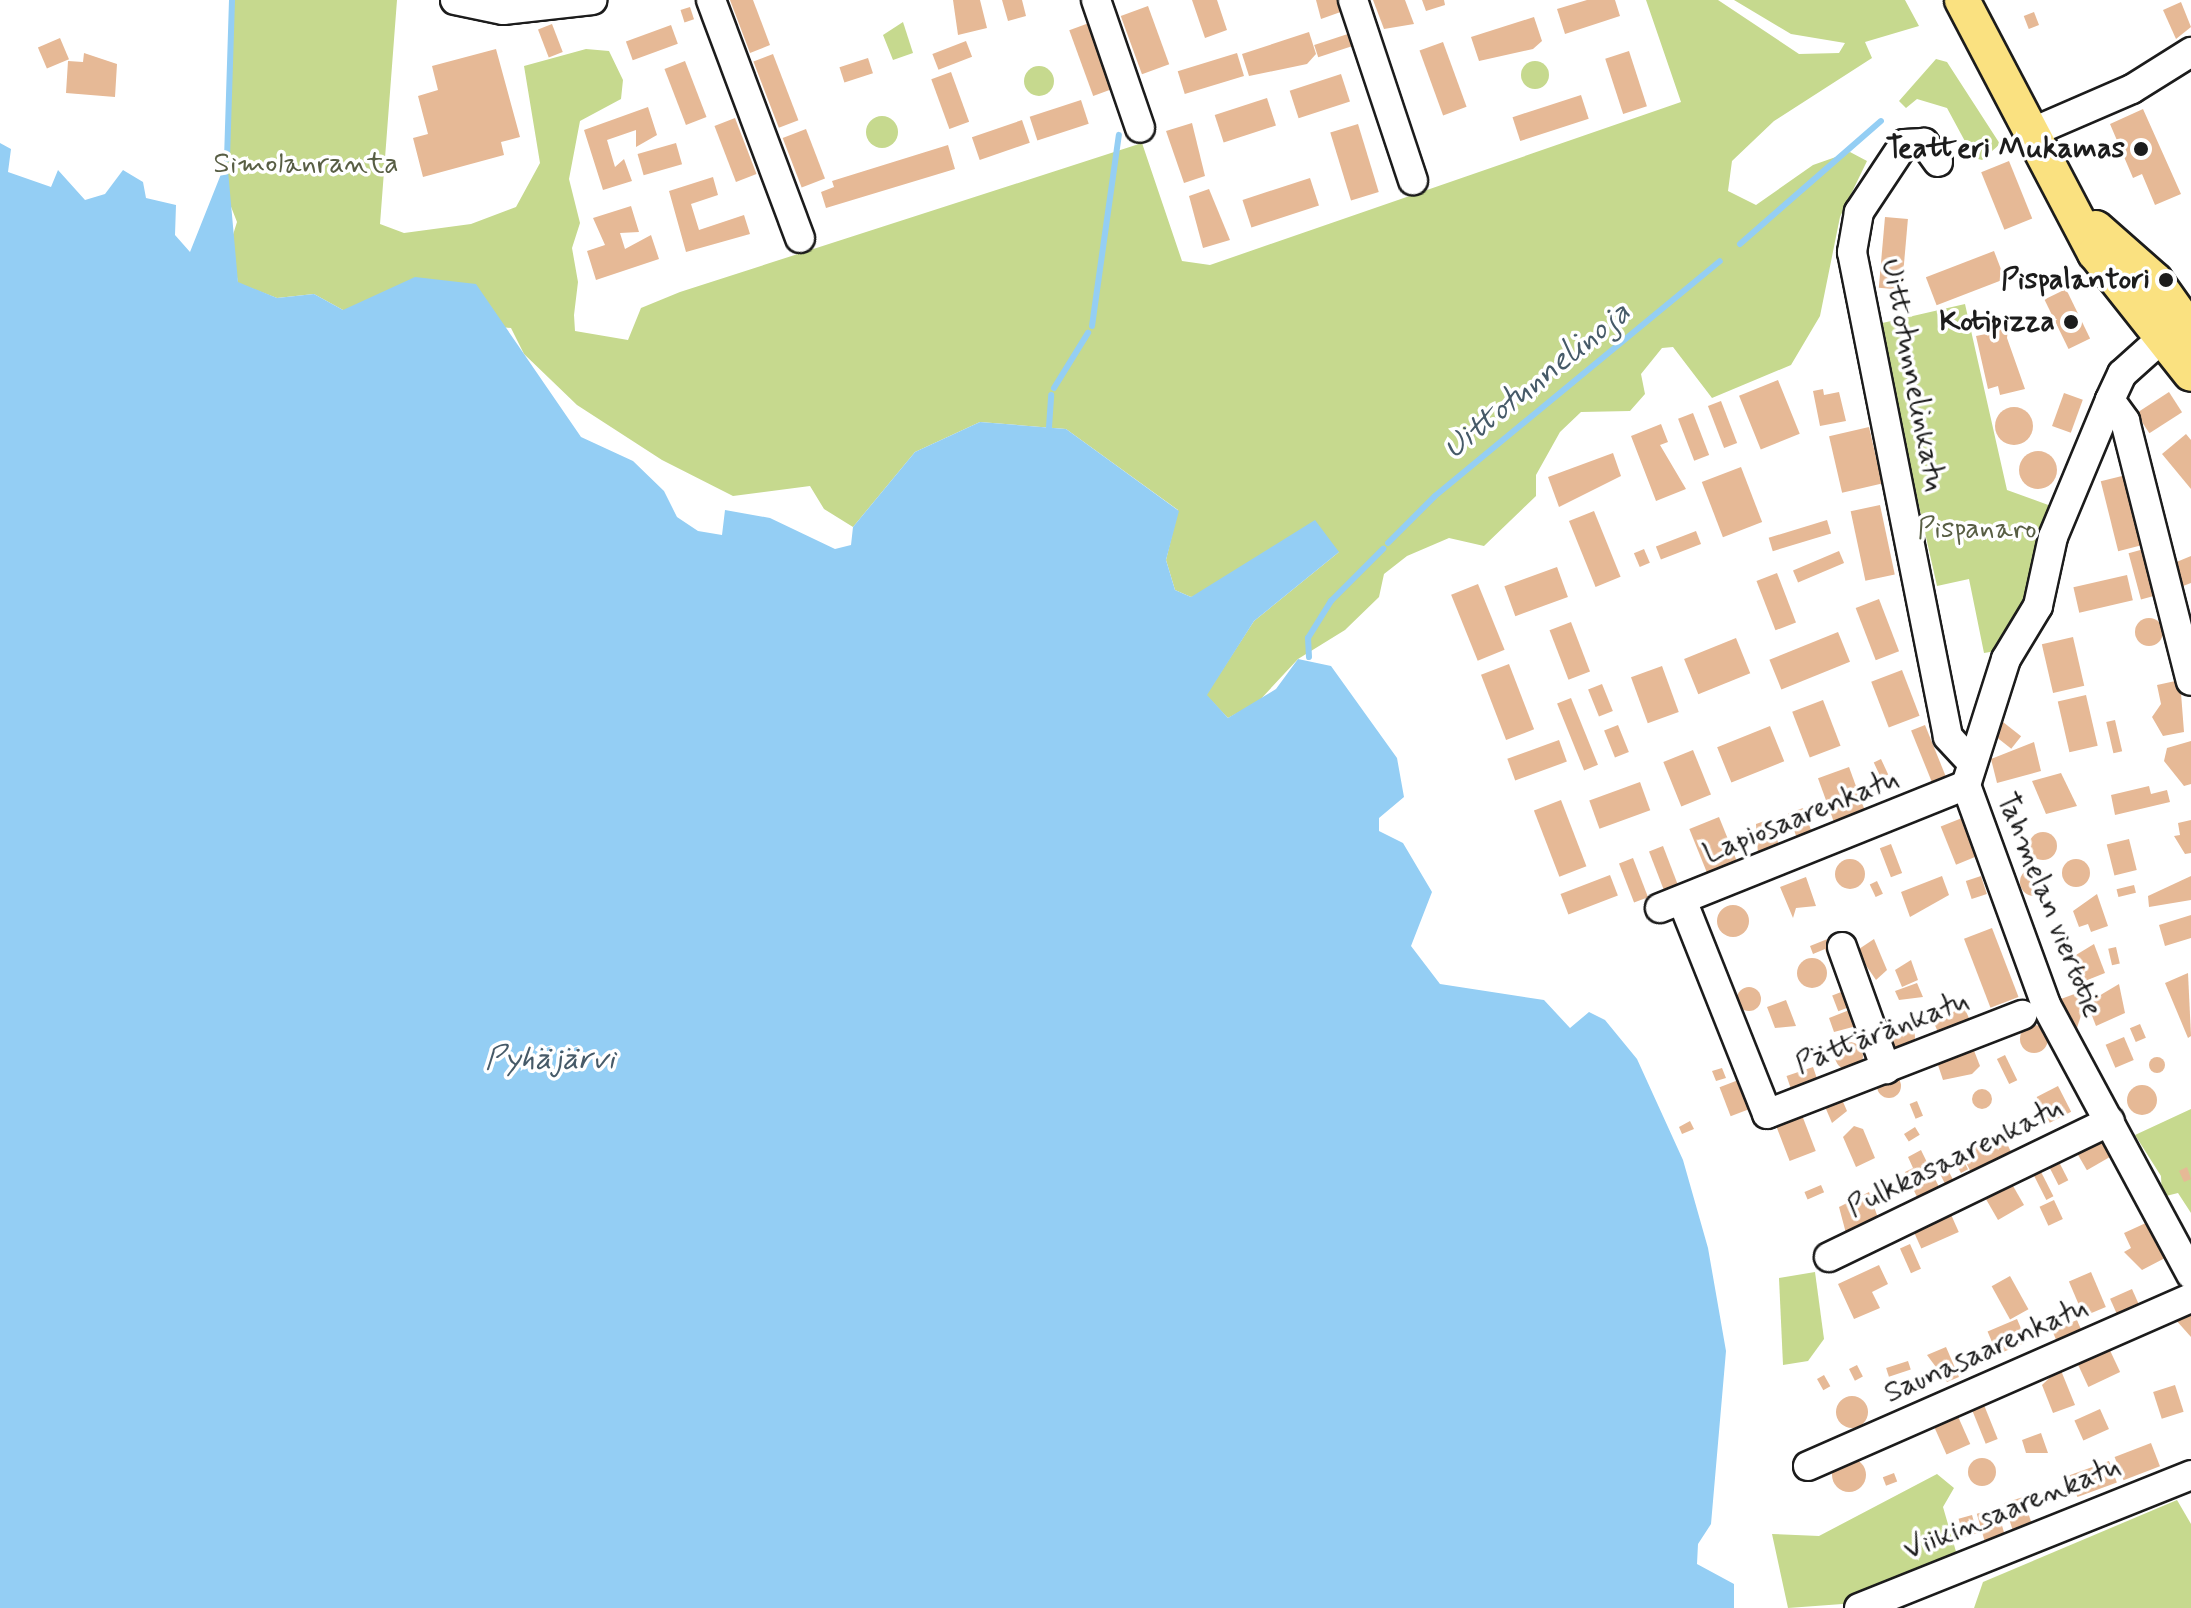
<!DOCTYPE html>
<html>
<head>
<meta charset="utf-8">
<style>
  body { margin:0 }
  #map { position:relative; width:2191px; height:1608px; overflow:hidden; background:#fff; font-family:Mynerve,sans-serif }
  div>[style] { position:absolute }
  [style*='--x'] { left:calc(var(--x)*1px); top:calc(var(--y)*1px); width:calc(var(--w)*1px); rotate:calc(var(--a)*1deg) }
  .green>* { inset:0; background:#c6d98e }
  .round { border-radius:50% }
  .water>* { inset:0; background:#94cef4 }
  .stream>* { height:6px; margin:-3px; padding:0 3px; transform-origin:3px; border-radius:3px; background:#94cef4 }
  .building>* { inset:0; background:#e6b996; transform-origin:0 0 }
  .roads { filter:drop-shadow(2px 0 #1c1c1c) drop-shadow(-2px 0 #1c1c1c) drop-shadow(0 2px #1c1c1c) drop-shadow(0 -2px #1c1c1c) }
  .minor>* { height:28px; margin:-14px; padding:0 14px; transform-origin:14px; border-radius:14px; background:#fff }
  .major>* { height:34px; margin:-17px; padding:0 17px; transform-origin:17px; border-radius:17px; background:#fae180 }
  .dots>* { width:22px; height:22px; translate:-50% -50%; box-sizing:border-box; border:4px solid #fff; border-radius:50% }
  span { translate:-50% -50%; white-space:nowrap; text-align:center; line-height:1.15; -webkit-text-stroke:7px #fff; paint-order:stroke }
  .poi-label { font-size:30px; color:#1c1c1c; font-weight:700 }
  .right { translate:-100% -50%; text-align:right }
  .park-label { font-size:30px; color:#585e44 }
  .street-label { font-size:30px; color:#1c1c1c }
  .water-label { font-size:32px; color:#465a68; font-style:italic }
</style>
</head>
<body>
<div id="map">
  <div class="green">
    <div style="clip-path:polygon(232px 0,397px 0,380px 224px,404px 233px,471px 224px,516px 207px,540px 163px,524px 66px,586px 49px,609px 51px,623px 80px,621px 99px,580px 121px,569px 179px,580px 223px,572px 248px,578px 282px,574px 315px,575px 331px,628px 340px,641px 308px,680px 292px,1142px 143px,1182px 261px,1210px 265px,1681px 102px,1646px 0,1718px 0,1799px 54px,1839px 53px,1845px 43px,1791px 34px,1734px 0,1905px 0,1919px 26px,1865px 42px,1872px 58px,1774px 121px,1732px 161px,1728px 191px,1756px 205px,1813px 165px,1850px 152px,1867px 161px,1840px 217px,1820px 316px,1791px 365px,1712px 398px,1673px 347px,1662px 348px,1641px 374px,1645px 394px,1630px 411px,1581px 412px,1560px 432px,1536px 475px,1536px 496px,1484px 546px,1449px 538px,1407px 556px,1384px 574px,1379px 597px,1345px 630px,1298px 659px,1258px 702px,1228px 718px,1206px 695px,1254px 621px,1339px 552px,1191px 597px,1175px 590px,1166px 560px,1178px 510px,1066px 429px,980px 422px,915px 452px,853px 527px,824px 509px,810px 486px,733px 496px,662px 460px,577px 405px,524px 354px,511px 328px,343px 310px,314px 294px,277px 298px,238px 283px,231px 241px,237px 222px,226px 194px)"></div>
    <div style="clip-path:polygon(903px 22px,913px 53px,893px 60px,883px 35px)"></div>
    <div style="clip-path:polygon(1936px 59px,1947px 62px,2000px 144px,1982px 160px,1974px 158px,1947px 108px,1917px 99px,1906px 108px,1899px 101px)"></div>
    <div class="round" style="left:1521px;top:61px;width:28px;height:28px"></div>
    <div class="round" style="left:1024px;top:66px;width:30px;height:30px"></div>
    <div class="round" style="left:866px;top:116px;width:32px;height:32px"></div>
    <div style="clip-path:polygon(1965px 304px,2007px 490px,2051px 506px,2023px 608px,1996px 651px,1984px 653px,1969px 579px,1937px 586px,1878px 324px)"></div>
    <div style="clip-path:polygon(2191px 1109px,2191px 1213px,2178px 1193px,2162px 1197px,2161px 1176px,2135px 1135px)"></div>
    <div style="clip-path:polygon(1815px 1272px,1824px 1339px,1808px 1361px,1783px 1365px,1779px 1278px)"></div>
    <div style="clip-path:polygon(1937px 1474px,1954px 1488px,1943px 1507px,1957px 1555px,1856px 1603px,1788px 1608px,1772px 1534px,1819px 1536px)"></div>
    <div style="clip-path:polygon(2177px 1500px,2191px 1524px,2191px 1608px,1974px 1608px,1983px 1582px)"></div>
  </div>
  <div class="water">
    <div style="clip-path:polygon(0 143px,11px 149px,8px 172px,51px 187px,58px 170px,85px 200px,105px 194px,123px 170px,143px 182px,146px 198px,176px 205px,175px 235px,190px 252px,227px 159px,238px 282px,277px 298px,314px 294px,343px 310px,415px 277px,476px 284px,581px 437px,633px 461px,664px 491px,677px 517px,698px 531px,722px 535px,725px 510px,770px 518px,835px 549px,851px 545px,853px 527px,915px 452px,980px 422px,1066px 429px,1179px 511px,1166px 560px,1175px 590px,1191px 597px,1315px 520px,1339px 552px,1254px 621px,1207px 695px,1228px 718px,1276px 689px,1298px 659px,1331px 666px,1397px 758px,1404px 797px,1379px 818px,1379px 831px,1403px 843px,1432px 892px,1411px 946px,1440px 984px,1544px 1000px,1570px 1028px,1589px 1012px,1605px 1020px,1637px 1059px,1683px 1160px,1708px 1248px,1726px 1351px,1711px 1524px,1698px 1544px,1697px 1564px,1734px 1584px,1734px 1608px,0 1608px)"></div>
  </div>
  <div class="stream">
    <div style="--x:227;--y:159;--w:159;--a:-88.2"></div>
    <div style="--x:1740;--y:244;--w:187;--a:-41.1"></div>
    <div style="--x:1092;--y:326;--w:193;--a:-82"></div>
    <div style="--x:1054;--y:388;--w:65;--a:-58.3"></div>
    <div style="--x:1049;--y:427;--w:32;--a:-86"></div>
    <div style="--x:1388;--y:543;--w:66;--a:-45"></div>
    <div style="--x:1435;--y:496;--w:369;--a:-39.5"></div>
    <div style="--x:1309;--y:657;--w:19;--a:-93"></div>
    <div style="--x:1308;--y:638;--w:44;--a:-58.1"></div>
    <div style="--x:1331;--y:601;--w:74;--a:-45"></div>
  </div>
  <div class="building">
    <div style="clip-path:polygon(730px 0,753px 0,770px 45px,750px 53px)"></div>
    <div style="clip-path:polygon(953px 0,980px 0,987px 28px,958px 35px)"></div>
    <div style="clip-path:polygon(1002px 0,1022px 0,1026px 16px,1008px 21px)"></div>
    <div style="clip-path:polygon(1192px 0,1217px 0,1227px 30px,1205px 38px)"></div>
    <div style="clip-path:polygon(1316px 0,1345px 0,1349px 9px,1321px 19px)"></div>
    <div style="clip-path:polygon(1373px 0,1405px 0,1414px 24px,1384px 29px)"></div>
    <div style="clip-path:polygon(1422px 0,1444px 0,1445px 5px,1426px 11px)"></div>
    <div style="clip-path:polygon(1587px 0,1615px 0,1620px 16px,1565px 34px,1557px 9px)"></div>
    <div style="clip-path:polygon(2181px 2px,2191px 27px,2176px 39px,2163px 10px)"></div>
    <div style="left:1148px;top:6px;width:62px;height:29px;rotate:70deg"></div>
    <div style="left:690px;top:7px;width:13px;height:10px;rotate:72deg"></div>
    <div style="left:2034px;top:12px;width:14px;height:11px;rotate:69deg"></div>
    <div style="clip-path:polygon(1534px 17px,1542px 41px,1533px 49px,1479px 61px,1471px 37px)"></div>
    <div style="left:1089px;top:23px;width:70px;height:21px;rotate:70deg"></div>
    <div style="left:552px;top:24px;width:30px;height:15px;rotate:69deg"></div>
    <div style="left:671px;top:25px;width:20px;height:48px;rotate:70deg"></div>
    <div style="left:1357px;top:31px;width:13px;height:45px;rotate:72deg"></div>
    <div style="clip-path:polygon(1309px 32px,1316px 54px,1307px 64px,1249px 76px,1242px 54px)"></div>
    <div style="left:60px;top:38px;width:23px;height:24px;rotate:67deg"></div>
    <div style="left:966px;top:41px;width:17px;height:36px;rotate:69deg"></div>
    <div style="left:1443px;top:42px;width:69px;height:25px;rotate:70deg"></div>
    <div style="clip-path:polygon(496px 49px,520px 137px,501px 142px,504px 155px,423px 177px,413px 138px,428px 134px,418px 96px,438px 90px,432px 66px)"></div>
    <div style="left:1629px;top:51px;width:58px;height:25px;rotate:72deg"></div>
    <div style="clip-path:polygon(84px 53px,117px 64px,115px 97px,66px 93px,68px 61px,83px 62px)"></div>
    <div style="left:1237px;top:53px;width:24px;height:62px;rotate:73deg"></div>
    <div style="left:773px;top:54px;width:71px;height:21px;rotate:69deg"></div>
    <div style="left:868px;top:58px;width:16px;height:30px;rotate:72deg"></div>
    <div style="left:685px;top:61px;width:60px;height:22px;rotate:69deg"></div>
    <div style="left:951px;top:72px;width:53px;height:21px;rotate:70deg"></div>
    <div style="left:1341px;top:74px;width:29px;height:54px;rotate:72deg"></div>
    <div style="left:1581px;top:95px;width:25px;height:72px;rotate:72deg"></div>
    <div style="left:1267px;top:98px;width:29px;height:55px;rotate:72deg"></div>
    <div style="left:1081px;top:100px;width:25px;height:54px;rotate:72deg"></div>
    <div style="clip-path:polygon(648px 107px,657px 135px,636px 147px,636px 130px,607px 140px,615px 167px,624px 159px,632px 181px,603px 190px,584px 130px)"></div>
    <div style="clip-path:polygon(2143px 109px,2181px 194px,2155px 205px,2142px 174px,2133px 178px,2110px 124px)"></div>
    <div style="left:735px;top:118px;width:60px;height:22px;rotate:69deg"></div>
    <div style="left:1022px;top:120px;width:24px;height:53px;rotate:71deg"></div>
    <div style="clip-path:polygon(1192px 123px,1205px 176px,1184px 183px,1166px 131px)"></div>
    <div style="left:1358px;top:124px;width:71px;height:29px;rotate:73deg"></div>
    <div style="left:806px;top:129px;width:53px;height:25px;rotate:69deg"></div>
    <div style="left:676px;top:143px;width:22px;height:40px;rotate:74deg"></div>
    <div style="clip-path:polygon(948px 145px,955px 169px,826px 208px,821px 192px,834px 187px,832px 181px)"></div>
    <div style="left:2009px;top:161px;width:62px;height:30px;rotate:68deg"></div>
    <div style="clip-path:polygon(713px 177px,718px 195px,691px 204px,699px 230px,744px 215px,750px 234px,686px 252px,669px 191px)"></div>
    <div style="left:1310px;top:178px;width:29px;height:71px;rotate:72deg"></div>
    <div style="clip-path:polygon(1209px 189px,1230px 240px,1203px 248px,1189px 196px)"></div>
    <div style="clip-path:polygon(631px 206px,639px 232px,620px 233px,625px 249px,651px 235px,659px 259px,596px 280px,587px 251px,605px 245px,593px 218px)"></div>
    <div style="left:1885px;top:217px;width:23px;height:71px;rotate:5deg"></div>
    <div style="left:1994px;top:251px;width:30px;height:73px;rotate:69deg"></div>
    <div style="left:2066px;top:289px;width:55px;height:24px;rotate:64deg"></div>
    <div style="clip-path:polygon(2009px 320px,2007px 338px,2025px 389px,2000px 395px,1998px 386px,1988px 389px,1976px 336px,1986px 334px,1984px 325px)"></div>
    <div style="left:1778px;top:380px;width:58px;height:42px;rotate:68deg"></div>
    <div style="clip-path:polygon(1823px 389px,1824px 395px,1839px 392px,1846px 421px,1820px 426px,1813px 391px)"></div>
    <div style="left:2169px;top:392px;width:24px;height:39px;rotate:57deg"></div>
    <div style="left:2064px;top:393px;width:20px;height:35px;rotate:20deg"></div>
    <div style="left:1721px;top:401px;width:45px;height:14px;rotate:69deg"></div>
    <div class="round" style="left:1995px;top:407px;width:38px;height:38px"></div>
    <div style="left:1693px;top:413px;width:45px;height:16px;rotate:69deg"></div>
    <div style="clip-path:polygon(1661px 424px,1668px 442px,1660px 445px,1686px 489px,1656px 501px,1631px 436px)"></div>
    <div style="left:1869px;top:427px;width:58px;height:41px;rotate:77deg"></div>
    <div style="clip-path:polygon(2186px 434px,2191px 440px,2191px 489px,2162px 454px)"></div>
    <div class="round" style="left:2019px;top:451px;width:38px;height:38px"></div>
    <div style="clip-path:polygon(1613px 453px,1621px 476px,1559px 507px,1548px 477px)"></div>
    <div style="left:1741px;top:467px;width:59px;height:42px;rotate:69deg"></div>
    <div style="left:2126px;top:475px;width:72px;height:26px;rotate:76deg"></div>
    <div style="left:1880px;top:505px;width:71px;height:30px;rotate:78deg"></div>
    <div style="left:1594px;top:511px;width:71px;height:27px;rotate:68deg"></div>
    <div style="left:1827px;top:520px;width:14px;height:61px;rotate:73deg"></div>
    <div style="left:1696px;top:531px;width:14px;height:43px;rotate:69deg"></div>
    <div style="left:1644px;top:549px;width:15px;height:11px;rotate:67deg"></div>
    <div style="left:2144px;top:549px;width:48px;height:16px;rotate:75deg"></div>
    <div style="left:1839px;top:551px;width:13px;height:50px;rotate:67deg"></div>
    <div style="clip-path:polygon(2191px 556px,2191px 583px,2183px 586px,2174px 563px)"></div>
    <div style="left:1557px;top:567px;width:32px;height:56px;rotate:70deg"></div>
    <div style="left:1777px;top:573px;width:53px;height:22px;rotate:69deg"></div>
    <div style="left:2127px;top:575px;width:26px;height:55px;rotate:77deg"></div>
    <div style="left:1478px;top:584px;width:71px;height:29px;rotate:68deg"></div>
    <div style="left:1879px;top:599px;width:56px;height:25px;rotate:69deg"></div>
    <div class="round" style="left:2135px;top:618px;width:28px;height:28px"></div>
    <div style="left:1571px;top:622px;width:53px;height:23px;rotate:69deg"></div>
    <div style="left:1838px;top:632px;width:32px;height:74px;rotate:68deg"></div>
    <div style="left:2073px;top:637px;width:50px;height:32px;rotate:77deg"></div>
    <div style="left:1736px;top:638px;width:38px;height:56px;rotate:68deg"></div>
    <div style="left:1509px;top:664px;width:70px;height:30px;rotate:69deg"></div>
    <div style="left:1662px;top:666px;width:49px;height:33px;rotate:70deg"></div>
    <div style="left:1902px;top:670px;width:49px;height:33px;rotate:69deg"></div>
    <div style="clip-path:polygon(2180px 680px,2184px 732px,2163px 736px,2152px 717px,2161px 704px,2157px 685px)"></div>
    <div style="left:1602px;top:684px;width:29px;height:15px;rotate:68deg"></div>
    <div style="left:2086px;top:695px;width:52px;height:29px;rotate:77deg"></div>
    <div style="left:1571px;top:698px;width:72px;height:15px;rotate:68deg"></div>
    <div style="left:1823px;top:700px;width:49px;height:33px;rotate:69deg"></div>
    <div style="left:2115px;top:720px;width:32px;height:9px;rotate:77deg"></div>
    <div style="left:2003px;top:722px;width:23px;height:16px;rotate:38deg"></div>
    <div style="left:1618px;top:725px;width:29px;height:15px;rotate:68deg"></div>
    <div style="left:1925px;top:725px;width:63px;height:15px;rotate:68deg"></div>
    <div style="left:1770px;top:726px;width:38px;height:57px;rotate:68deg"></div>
    <div style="left:1559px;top:740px;width:23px;height:55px;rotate:70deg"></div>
    <div style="clip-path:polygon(2191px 741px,2191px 784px,2184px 786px,2164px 761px,2167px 748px)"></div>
    <div style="clip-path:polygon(2034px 742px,2041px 771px,1997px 783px,1991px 759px)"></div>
    <div style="left:1693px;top:750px;width:48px;height:32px;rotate:68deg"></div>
    <div style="left:1881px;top:759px;width:17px;height:8px;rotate:65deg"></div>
    <div style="left:1849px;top:767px;width:49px;height:33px;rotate:70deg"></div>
    <div style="clip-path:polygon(2061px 773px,2077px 806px,2046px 814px,2032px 781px)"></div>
    <div style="left:1640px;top:782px;width:30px;height:54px;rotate:70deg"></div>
    <div style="clip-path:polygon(2149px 786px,2151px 794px,2167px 790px,2170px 802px,2115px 815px,2111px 795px)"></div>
    <div style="left:1561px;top:800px;width:71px;height:29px;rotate:69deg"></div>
    <div style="left:2012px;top:801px;width:14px;height:9px;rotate:78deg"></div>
    <div style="left:1803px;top:808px;width:29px;height:16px;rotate:70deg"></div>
    <div style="left:1719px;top:817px;width:48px;height:32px;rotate:68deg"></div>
    <div style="left:1962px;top:818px;width:41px;height:23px;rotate:68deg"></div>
    <div style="clip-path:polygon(1770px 819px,1780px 848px,1758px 855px,1756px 824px)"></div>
    <div style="clip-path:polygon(2191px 820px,2191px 853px,2185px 854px,2174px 836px,2180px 835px,2178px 823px)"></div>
    <div class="round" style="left:2029px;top:832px;width:28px;height:28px"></div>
    <div style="left:2129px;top:839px;width:32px;height:23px;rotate:76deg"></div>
    <div style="left:1891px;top:844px;width:31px;height:12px;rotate:69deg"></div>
    <div style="left:1663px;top:846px;width:43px;height:15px;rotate:69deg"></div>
    <div style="left:1633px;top:858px;width:42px;height:15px;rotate:69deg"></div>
    <div class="round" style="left:2062px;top:859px;width:28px;height:28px"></div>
    <div class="round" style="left:1835px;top:859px;width:30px;height:30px"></div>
    <div class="round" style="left:2020px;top:868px;width:28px;height:28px"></div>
    <div style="left:1610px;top:875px;width:22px;height:53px;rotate:69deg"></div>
    <div style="clip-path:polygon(1942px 876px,1949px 895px,1910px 917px,1901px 892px)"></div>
    <div style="left:1981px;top:876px;width:19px;height:16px;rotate:72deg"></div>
    <div style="clip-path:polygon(2191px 876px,2191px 900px,2149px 907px,2148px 896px)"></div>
    <div style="clip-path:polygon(1806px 877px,1816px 906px,1796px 908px,1793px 918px,1780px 887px)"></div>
    <div style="left:1877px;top:881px;width:14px;height:8px;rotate:65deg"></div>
    <div style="left:2134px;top:885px;width:8px;height:18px;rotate:76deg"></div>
    <div style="clip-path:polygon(2097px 894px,2108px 926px,2091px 932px,2088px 924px,2079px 927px,2073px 911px)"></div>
    <div class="round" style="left:1717px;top:905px;width:32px;height:32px"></div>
    <div style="clip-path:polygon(2191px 915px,2191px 938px,2165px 946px,2159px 925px)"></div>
    <div style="left:1992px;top:928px;width:74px;height:30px;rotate:69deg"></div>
    <div style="clip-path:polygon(1830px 938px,1838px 959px,1830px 963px,1825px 949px,1813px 954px,1810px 946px)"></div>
    <div style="clip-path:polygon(1874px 939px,1887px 970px,1876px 980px,1856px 951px)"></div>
    <div style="clip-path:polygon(2094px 944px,2105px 973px,2080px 983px,2071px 958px)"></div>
    <div style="left:2116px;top:947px;width:17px;height:8px;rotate:77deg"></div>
    <div class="round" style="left:1797px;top:958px;width:30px;height:30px"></div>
    <div style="clip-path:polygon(1911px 960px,1918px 980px,1902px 987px,1895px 970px)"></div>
    <div style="clip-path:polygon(2188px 973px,2191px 1036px,2188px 1038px,2165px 983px)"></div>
    <div style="clip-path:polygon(1917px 983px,1923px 997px,1899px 1000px,1895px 991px)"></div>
    <div style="clip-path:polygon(2119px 984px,2125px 1013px,2096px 1026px,2087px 1003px)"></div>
    <div class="round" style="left:1737px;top:987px;width:24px;height:24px"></div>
    <div style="left:1849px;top:989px;width:17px;height:18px;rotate:69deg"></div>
    <div style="clip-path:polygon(2077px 993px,2084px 1006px,2077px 1028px,2061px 999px)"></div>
    <div style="clip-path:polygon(1786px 1000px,1796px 1026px,1775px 1028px,1767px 1007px)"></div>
    <div style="clip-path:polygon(1857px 1007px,1864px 1024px,1834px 1032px,1829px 1018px)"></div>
    <div style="left:1964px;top:1007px;width:17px;height:34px;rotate:66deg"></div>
    <div class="round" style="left:1889px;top:1024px;width:26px;height:26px"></div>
    <div style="left:2140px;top:1024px;width:15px;height:11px;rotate:67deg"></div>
    <div class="round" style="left:2020px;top:1025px;width:28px;height:28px"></div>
    <div style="left:2124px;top:1037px;width:25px;height:20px;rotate:67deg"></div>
    <div class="round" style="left:1835px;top:1042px;width:28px;height:28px"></div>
    <div style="clip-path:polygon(1973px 1048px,1980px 1066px,1972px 1074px,1943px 1080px,1937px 1062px)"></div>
    <div style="left:2005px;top:1055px;width:28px;height:9px;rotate:64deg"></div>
    <div class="round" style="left:2149px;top:1057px;width:16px;height:16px"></div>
    <div style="left:1813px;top:1067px;width:21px;height:28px;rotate:71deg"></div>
    <div style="clip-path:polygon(1722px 1068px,1726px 1078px,1716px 1081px,1712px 1071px)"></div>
    <div class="round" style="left:1877px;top:1074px;width:24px;height:24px"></div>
    <div style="left:1741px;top:1079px;width:31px;height:23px;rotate:69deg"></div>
    <div class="round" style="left:2127px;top:1085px;width:30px;height:30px"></div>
    <div style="left:2058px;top:1086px;width:29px;height:24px;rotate:63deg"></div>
    <div class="round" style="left:1972px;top:1089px;width:20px;height:20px"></div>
    <div style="clip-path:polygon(1840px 1095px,1847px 1111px,1832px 1123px,1823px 1102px)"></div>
    <div style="left:1917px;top:1101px;width:16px;height:8px;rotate:68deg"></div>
    <div style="left:1800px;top:1110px;width:44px;height:28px;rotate:69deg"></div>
    <div style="clip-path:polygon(1690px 1121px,1694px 1129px,1682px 1134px,1679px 1127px)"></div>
    <div style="clip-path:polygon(1854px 1126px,1863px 1129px,1875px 1158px,1856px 1167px,1843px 1137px)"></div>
    <div style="left:1915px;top:1127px;width:9px;height:13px;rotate:58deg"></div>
    <div style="left:2002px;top:1134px;width:25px;height:45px;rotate:63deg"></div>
    <div style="left:2100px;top:1135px;width:24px;height:29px;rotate:60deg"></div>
    <div style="clip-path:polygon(1921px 1150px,1940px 1189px,1918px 1199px,1905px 1172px,1913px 1168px,1908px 1157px)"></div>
    <div style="left:1961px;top:1156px;width:15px;height:8px;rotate:62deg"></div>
    <div style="left:2057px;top:1158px;width:25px;height:11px;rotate:63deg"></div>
    <div style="left:1946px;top:1166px;width:18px;height:9px;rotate:63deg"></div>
    <div style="left:2038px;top:1166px;width:34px;height:8px;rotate:63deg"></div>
    <div style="clip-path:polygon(2187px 1167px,2191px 1179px,2184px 1182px,2179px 1171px)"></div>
    <div style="left:2009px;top:1179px;width:30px;height:30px;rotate:60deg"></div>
    <div style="left:1821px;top:1185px;width:8px;height:18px;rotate:67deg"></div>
    <div style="clip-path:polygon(1869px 1192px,1879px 1221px,1847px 1237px,1839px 1207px)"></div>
    <div style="left:2054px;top:1200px;width:21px;height:16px;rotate:65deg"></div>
    <div style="left:1949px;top:1210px;width:24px;height:41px;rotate:66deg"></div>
    <div style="clip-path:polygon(2148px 1222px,2165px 1258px,2142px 1270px,2124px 1252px,2131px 1248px,2124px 1233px)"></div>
    <div style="left:1910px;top:1244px;width:27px;height:11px;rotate:66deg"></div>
    <div style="clip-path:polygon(1879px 1265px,1888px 1284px,1872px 1292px,1880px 1308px,1854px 1319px,1838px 1284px)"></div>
    <div style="left:2091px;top:1272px;width:38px;height:24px;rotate:67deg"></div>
    <div style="left:2010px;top:1276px;width:38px;height:21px;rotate:61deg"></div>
    <div style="left:2132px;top:1289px;width:20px;height:24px;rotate:66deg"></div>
    <div style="clip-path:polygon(2191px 1312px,2191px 1337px,2175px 1319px)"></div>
    <div style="left:2017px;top:1319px;width:25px;height:32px;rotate:67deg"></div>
    <div style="left:2077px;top:1320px;width:15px;height:27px;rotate:67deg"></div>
    <div style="left:2107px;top:1344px;width:31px;height:35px;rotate:65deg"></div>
    <div style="clip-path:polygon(1946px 1347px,1959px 1377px,1947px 1382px,1927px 1355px)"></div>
    <div style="left:1908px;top:1361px;width:9px;height:23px;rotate:72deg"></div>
    <div style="left:1857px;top:1365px;width:13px;height:9px;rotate:63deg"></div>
    <div style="clip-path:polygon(2060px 1368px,2075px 1405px,2053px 1413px,2042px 1385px)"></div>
    <div style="left:1824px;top:1375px;width:13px;height:8px;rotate:61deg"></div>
    <div style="left:2175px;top:1385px;width:28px;height:23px;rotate:72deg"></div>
    <div class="round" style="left:1836px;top:1396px;width:32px;height:32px"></div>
    <div style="left:1982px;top:1400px;width:42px;height:13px;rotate:68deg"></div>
    <div style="left:2100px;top:1409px;width:22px;height:28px;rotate:66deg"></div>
    <div style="left:1956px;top:1412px;width:35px;height:26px;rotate:66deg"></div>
    <div style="clip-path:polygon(2041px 1433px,2048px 1453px,2026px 1453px,2022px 1440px)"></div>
    <div style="left:2151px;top:1443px;width:25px;height:39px;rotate:69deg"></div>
    <div class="round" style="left:1832px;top:1458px;width:34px;height:34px"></div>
    <div class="round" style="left:1968px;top:1458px;width:28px;height:28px"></div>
    <div style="left:2109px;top:1461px;width:23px;height:42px;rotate:70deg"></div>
    <div style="left:1894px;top:1473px;width:9px;height:12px;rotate:69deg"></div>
    <div style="left:2023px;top:1497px;width:29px;height:20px;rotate:72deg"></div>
    <div style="left:1997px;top:1508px;width:29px;height:21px;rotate:74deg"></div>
    <div style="left:1972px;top:1515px;width:19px;height:14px;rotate:74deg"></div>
  </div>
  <div class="roads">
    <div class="minor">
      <div style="--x:455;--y:0;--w:49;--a:11.8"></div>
      <div style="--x:503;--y:10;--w:90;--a:-6.4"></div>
      <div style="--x:711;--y:0;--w:254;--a:69.5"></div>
      <div style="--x:1096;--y:0;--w:135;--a:71"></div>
      <div style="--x:1353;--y:0;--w:190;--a:71.6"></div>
      <div style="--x:2028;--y:134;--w:113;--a:-23.4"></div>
      <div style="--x:2132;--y:89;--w:70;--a:-32.1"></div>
      <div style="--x:1938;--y:162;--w:24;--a:-126"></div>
      <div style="--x:1924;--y:143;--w:20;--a:177"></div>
      <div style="--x:1904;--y:144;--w:82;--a:123.5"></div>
      <div style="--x:1859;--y:212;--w:41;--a:99.9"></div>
      <div style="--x:1852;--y:252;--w:494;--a:78.8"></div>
      <div style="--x:1948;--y:737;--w:34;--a:47"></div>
      <div style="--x:2161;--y:339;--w:52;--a:138.1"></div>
      <div style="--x:2122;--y:374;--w:29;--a:115"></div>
      <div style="--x:2110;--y:400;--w:148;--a:112.6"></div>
      <div style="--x:2053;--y:537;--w:71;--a:102.3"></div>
      <div style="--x:2038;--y:606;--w:62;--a:121.1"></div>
      <div style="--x:2006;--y:659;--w:132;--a:107.6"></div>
      <div style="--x:1966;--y:785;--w:234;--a:70"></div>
      <div style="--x:2046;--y:1005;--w:306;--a:61.7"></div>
      <div style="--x:2110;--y:400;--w:26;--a:54"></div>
      <div style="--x:2125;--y:421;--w:268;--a:75.8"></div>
      <div style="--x:1682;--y:900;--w:230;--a:68.3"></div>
      <div style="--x:1767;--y:1114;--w:274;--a:-21.2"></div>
      <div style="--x:1660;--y:908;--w:330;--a:-21.9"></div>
      <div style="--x:1842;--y:947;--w:130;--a:70.2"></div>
      <div style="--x:1829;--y:1257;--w:312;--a:-25.8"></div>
      <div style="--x:1808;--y:1466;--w:418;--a:-23.7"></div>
      <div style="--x:1859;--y:1608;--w:358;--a:-21.8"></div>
    </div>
    <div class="major">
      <div style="--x:1962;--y:0;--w:286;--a:62.3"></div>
      <div style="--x:2095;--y:253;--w:154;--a:51.6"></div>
      <div style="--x:2096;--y:228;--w:79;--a:41.4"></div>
      <div style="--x:2155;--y:280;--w:62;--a:54.8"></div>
    </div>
  </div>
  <div class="dots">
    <div style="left:2141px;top:149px;background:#1c1c1c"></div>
    <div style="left:2166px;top:280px;background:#1c1c1c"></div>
    <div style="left:2071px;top:322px;background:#1c1c1c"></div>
  </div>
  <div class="poi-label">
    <span class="right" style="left:2125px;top:149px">Teatteri Mukamas</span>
    <span class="right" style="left:2150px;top:280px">Pispalantori</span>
    <span class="right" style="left:2055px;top:322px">Kotipizza</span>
  </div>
  <div class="park-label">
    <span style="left:306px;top:164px">Simolanranta</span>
    <span style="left:1977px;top:529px">Pispanaro</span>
  </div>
  <div class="street-label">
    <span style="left:1912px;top:375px;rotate:79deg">Uittotunnelinkatu</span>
    <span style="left:1801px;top:817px;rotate:-22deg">Lapiosaarenkatu</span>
    <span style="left:2049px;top:905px;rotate:68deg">Tahmelan viertotie</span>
    <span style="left:1882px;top:1033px;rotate:-21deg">Pättäränkatu</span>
    <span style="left:1955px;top:1158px;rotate:-26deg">Pulkkasaarenkatu</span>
    <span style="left:1986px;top:1351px;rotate:-24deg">Saunasaarenkatu</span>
    <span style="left:2012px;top:1509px;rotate:-22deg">Viikinsaarenkatu</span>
  </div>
  <div class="water-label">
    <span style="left:1537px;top:381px;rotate:-39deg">Uittotunnelinoja</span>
    <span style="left:550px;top:1059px">Pyhäjärvi</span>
  </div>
</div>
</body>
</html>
